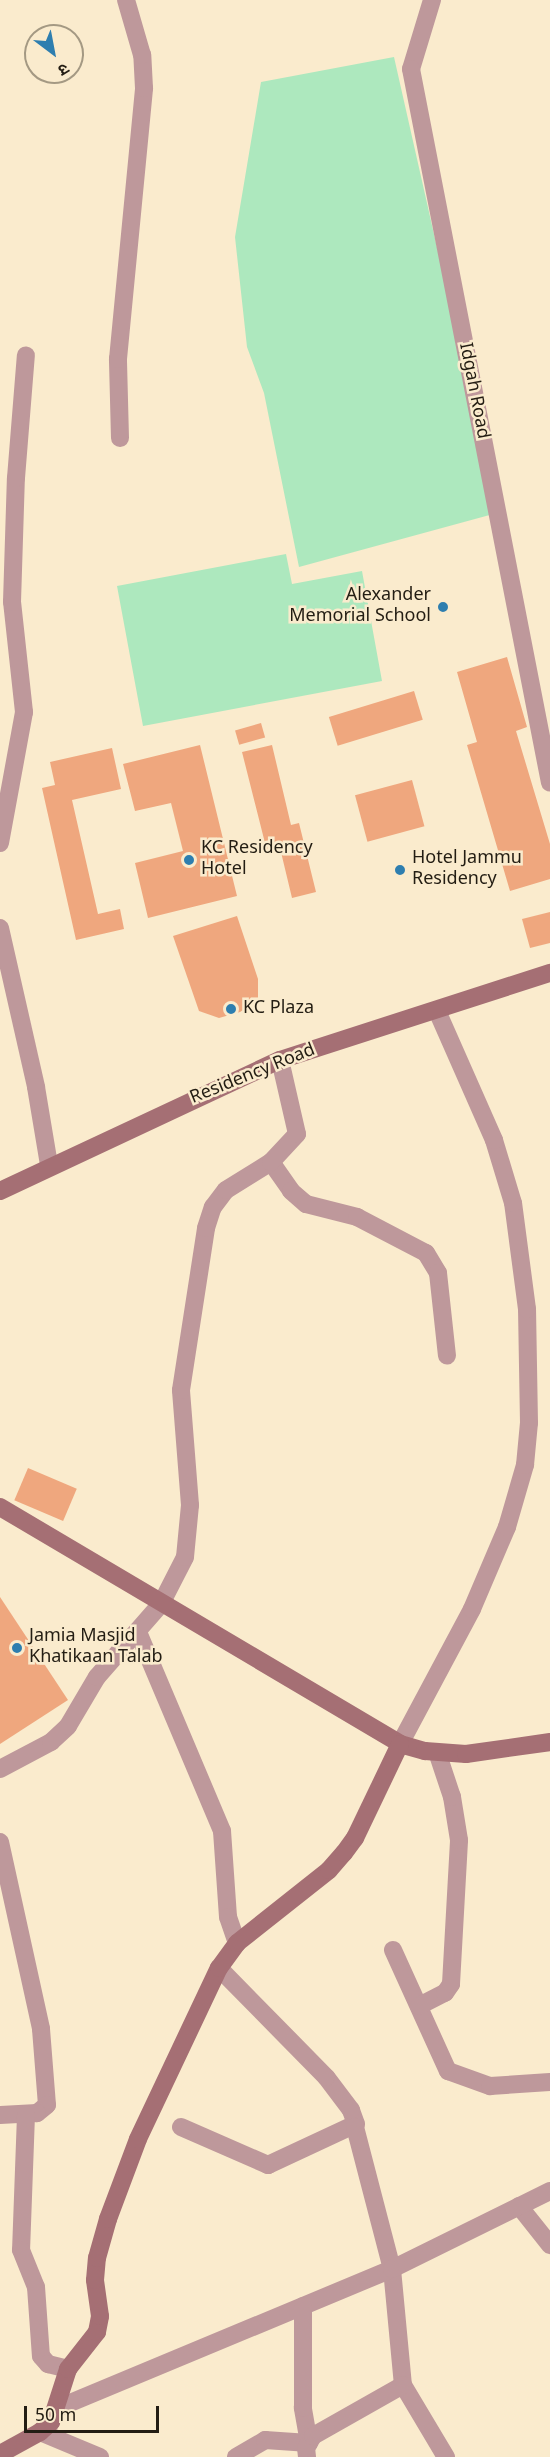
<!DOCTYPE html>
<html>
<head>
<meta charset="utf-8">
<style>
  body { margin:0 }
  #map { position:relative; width:550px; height:2457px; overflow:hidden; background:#faebcd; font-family:Georgia,"Noto Sans Devanagari",serif }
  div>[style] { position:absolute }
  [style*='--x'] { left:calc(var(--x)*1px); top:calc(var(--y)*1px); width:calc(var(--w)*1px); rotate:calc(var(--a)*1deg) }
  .green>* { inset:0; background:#ade8be }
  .building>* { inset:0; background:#efa77e; transform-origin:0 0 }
  .street>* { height:18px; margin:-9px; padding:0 9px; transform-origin:9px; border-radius:9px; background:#be989b }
  .secondary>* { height:18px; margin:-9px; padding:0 9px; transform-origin:9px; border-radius:9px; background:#a56f74 }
  .dots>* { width:16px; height:16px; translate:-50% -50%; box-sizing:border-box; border:3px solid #faebcd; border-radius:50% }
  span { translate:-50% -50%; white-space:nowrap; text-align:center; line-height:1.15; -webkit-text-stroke:5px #faebcd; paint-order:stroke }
  .street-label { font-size:18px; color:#231d13 }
  .poi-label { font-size:18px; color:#231d13 }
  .right { translate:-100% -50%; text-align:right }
  .left { translate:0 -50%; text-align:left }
  .north { position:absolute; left:24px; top:24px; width:60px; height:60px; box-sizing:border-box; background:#faebcd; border:2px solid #a49983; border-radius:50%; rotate:148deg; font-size:16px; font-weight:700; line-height:24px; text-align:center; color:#231d13 }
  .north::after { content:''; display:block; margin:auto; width:21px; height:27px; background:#2e7eaf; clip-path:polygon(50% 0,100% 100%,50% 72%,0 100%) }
  .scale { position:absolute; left:24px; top:2406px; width:135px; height:27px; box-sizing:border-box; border:3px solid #231d13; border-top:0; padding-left:8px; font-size:18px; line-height:21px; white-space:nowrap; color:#231d13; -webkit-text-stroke:4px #faebcd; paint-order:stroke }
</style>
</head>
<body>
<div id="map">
  <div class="green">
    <div style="clip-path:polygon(394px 57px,497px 513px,299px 567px,264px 393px,247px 347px,235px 237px,261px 82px)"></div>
    <div style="clip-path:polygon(286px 554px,292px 584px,362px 571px,382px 681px,143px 726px,117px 586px)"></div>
  </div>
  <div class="building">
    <div style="clip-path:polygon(507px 657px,527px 727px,516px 731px,550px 844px,550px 879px,510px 891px,467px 745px,477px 742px,457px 672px)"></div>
    <div style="left:414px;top:691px;width:30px;height:89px;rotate:73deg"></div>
    <div style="left:261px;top:723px;width:15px;height:27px;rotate:74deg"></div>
    <div style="clip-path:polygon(200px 745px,237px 896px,148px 918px,135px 863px,183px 851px,171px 803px,135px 811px,123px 764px)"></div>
    <div style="clip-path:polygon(272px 745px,291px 825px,299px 823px,316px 892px,292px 898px,280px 848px,267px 851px,242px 752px)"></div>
    <div style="clip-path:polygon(112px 748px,121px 789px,72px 800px,98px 914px,120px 909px,124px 929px,76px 940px,42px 788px,55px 785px,50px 762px)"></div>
    <div style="left:412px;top:780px;width:48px;height:59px;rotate:75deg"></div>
    <div style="clip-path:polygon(550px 912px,550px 943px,530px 948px,522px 919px)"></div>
    <div style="clip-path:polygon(237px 916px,258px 979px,258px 1000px,240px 1012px,219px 1018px,199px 1011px,173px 936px)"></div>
    <div style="left:28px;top:1468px;width:53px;height:35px;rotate:23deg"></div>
    <div style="clip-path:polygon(0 1597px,68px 1700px,0 1744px)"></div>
  </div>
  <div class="street">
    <div style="--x:432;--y:0;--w:72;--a:106.9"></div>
    <div style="--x:411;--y:69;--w:727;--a:78.98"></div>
    <div style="--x:120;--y:438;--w:79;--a:-91.5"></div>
    <div style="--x:118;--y:359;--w:272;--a:-84.5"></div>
    <div style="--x:144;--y:88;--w:33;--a:-93"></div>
    <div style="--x:142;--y:55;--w:57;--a:-106.2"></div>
    <div style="--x:0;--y:843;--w:133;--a:-79.6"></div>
    <div style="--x:24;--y:712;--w:111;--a:-96.2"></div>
    <div style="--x:12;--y:602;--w:124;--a:-88.2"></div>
    <div style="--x:16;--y:478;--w:123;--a:-85.4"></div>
    <div style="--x:0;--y:928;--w:163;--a:77.2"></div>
    <div style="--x:36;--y:1087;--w:79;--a:80.5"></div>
    <div style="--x:271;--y:1162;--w:35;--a:55"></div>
    <div style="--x:291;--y:1191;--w:20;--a:41"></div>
    <div style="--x:306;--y:1204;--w:53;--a:14.3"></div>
    <div style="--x:357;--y:1217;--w:78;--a:27.6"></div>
    <div style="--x:426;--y:1253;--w:23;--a:59"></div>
    <div style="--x:438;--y:1273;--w:83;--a:83.8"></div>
    <div style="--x:138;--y:1632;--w:216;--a:67.1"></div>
    <div style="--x:222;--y:1831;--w:86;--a:86"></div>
    <div style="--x:228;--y:1917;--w:28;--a:71"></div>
    <div style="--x:400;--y:1744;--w:153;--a:-61.9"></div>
    <div style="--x:472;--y:1609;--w:89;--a:-66.9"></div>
    <div style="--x:507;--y:1527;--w:65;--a:-73.8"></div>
    <div style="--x:525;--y:1465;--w:42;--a:-84.6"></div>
    <div style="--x:529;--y:1423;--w:114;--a:-91"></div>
    <div style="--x:527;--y:1309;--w:107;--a:-97.5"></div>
    <div style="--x:513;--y:1203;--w:66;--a:-106.8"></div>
    <div style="--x:494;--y:1140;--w:141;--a:-113.8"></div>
    <div style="--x:0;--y:1769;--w:58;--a:-27.9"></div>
    <div style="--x:51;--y:1742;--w:23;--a:-43"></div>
    <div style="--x:68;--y:1726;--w:57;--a:-59.4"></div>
    <div style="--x:97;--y:1677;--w:97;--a:-48.8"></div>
    <div style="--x:161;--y:1604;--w:53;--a:-62.9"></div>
    <div style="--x:185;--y:1557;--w:52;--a:-84.5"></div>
    <div style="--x:190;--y:1505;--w:115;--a:-94.5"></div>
    <div style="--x:181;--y:1390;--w:164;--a:-81.2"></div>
    <div style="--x:206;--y:1228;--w:22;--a:-72"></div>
    <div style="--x:213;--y:1207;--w:21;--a:-53"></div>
    <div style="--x:226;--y:1190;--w:53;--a:-31.9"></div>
    <div style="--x:271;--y:1162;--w:38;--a:-47"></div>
    <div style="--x:297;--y:1134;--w:76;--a:-102.9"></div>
    <div style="--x:0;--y:1842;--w:191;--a:77.6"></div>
    <div style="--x:41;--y:2029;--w:76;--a:85.5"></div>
    <div style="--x:47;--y:2105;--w:13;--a:141"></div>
    <div style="--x:37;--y:2113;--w:37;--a:177"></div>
    <div style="--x:393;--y:1950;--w:133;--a:65.6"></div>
    <div style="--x:448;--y:2071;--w:45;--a:19.7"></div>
    <div style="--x:490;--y:2086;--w:60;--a:-3.8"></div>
    <div style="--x:419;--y:2006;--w:29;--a:-27"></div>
    <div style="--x:445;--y:1993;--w:11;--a:-56"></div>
    <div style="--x:451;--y:1984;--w:144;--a:-86.8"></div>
    <div style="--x:459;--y:1840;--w:44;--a:-99.2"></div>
    <div style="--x:452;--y:1797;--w:47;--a:-108.4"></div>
    <div style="--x:26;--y:2115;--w:135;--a:92.1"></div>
    <div style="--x:21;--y:2250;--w:40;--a:68"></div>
    <div style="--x:36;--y:2287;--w:69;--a:85.9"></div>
    <div style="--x:41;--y:2356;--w:11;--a:49"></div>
    <div style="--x:48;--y:2364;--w:21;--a:14"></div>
    <div style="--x:181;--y:2127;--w:95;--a:23.6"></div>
    <div style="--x:268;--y:2165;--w:97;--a:-25"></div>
    <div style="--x:356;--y:2124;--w:15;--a:-110"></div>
    <div style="--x:351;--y:2110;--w:41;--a:-127.1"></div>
    <div style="--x:326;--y:2077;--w:153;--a:-134.5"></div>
    <div style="--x:355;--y:2127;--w:147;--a:75.4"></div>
    <div style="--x:392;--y:2269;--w:117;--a:84.6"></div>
    <div style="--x:403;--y:2385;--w:84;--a:59.2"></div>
    <div style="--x:519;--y:2206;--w:50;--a:51.5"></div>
    <div style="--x:58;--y:2408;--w:362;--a:-22.6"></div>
    <div style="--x:392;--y:2269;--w:176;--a:-26.3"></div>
    <div style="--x:40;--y:2432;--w:65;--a:22.6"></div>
    <div style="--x:236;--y:2457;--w:34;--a:-30"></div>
    <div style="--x:265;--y:2440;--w:44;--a:3.9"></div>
    <div style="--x:309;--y:2443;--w:36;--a:-100"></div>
    <div style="--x:303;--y:2408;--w:102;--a:-90"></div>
    <div style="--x:307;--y:2457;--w:9;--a:-96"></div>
    <div style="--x:306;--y:2448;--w:14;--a:-60"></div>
    <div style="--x:313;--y:2436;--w:103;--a:-29.5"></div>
  </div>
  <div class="secondary">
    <div style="--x:0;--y:1191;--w:309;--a:-25.1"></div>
    <div style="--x:280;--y:1060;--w:284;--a:-17.9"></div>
    <div style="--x:0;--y:1507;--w:465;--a:30.6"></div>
    <div style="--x:400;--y:1744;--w:26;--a:16"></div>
    <div style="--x:425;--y:1751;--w:41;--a:4.2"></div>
    <div style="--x:466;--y:1754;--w:85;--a:-8.1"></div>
    <div style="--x:0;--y:2454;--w:46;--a:-28.8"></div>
    <div style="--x:40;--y:2432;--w:15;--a:-42"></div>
    <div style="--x:51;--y:2422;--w:56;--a:-72.2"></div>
    <div style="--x:68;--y:2369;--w:47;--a:-51.9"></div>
    <div style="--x:97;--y:2332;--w:16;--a:-79"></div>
    <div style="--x:100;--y:2316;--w:36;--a:-98"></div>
    <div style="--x:95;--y:2280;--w:22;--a:-85"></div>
    <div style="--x:97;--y:2258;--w:41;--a:-74.2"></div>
    <div style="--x:108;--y:2219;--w:85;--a:-69.4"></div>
    <div style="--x:138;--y:2139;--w:189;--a:-64.7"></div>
    <div style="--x:219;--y:1968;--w:31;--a:-54"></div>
    <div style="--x:237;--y:1943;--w:117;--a:-38.4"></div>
    <div style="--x:329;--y:1870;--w:23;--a:-49"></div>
    <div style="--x:344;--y:1853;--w:19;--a:-54"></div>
    <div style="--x:355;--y:1838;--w:104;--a:-64.4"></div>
  </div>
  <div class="dots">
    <div style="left:443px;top:607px;background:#2e7eaf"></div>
    <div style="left:189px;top:860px;background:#2e7eaf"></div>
    <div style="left:400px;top:870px;background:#2e7eaf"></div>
    <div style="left:231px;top:1009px;background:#2e7eaf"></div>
    <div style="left:17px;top:1648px;background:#2e7eaf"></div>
  </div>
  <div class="street-label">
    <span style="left:473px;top:391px;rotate:79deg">Idgah Road</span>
    <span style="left:253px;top:1075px;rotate:-22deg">Residency Road</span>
  </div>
  <div class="poi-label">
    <span class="right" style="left:431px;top:607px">Alexander<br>Memorial School</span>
    <span class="left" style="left:201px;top:860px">KC Residency<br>Hotel</span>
    <span class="left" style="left:412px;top:870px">Hotel Jammu<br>Residency</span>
    <span class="left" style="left:243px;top:1009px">KC Plaza</span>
    <span class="left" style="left:29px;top:1648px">Jamia Masjid<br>Khatikaan Talab</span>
  </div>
  <div class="north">उ</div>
  <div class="scale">50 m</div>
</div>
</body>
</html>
